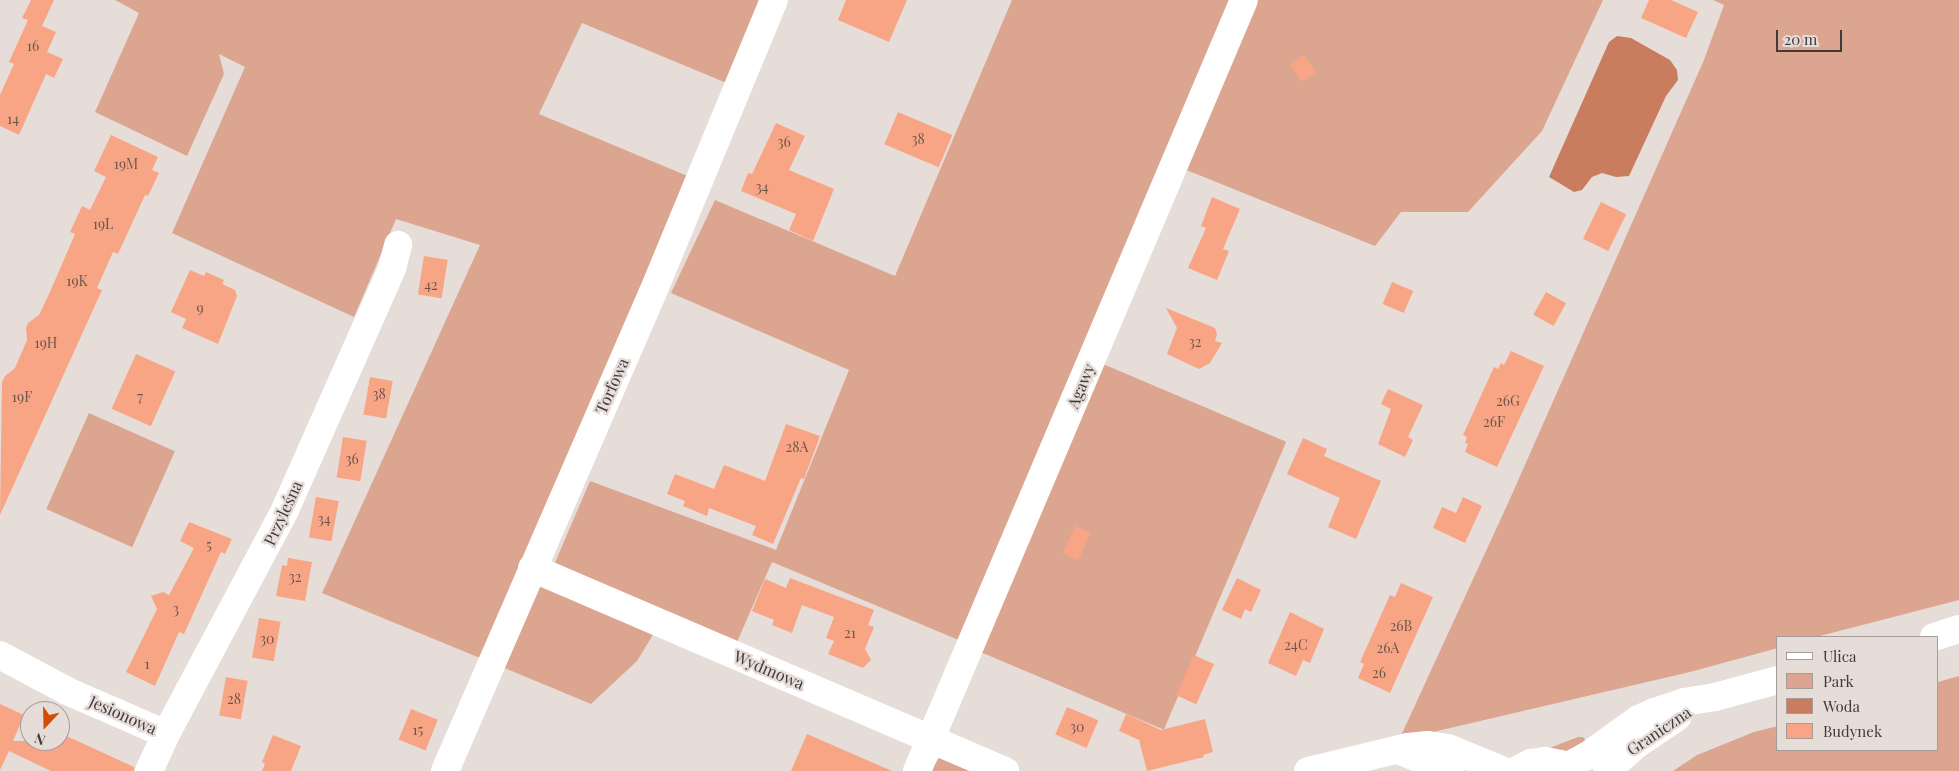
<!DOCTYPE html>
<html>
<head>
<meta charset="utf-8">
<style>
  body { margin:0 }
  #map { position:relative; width:1959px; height:771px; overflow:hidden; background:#e6ddd9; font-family:"Playfair Display",serif }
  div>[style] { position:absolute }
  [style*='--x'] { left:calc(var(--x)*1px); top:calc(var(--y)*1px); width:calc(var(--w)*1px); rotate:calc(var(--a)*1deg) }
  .green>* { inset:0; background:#dca590; transform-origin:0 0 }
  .water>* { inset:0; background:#ca7c5e }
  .building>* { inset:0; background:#f8a586; transform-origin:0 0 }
  .minor>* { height:28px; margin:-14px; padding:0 14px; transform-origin:14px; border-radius:14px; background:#fff }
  span { translate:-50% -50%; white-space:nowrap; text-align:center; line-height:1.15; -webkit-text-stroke:4.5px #e6ddd9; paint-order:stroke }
  .number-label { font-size:14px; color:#6d564d }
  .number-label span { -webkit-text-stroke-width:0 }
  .street-label { font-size:16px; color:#3f3b3a }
  .legend { position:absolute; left:1776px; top:636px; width:162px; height:115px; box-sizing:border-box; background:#e6ddd9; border:1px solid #a39c99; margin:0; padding:6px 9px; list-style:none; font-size:15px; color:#3f3b3a }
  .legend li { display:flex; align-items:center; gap:10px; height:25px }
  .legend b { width:25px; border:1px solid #a39c99 }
  .north { position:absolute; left:20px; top:701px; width:50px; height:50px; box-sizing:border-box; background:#e6ddd9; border:1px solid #a39c99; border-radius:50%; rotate:201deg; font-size:14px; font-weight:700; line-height:20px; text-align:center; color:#3f3b3a }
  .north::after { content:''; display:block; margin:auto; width:18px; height:22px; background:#d24e02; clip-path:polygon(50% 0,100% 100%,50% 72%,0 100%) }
  .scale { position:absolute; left:1776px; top:30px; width:66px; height:22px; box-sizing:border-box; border:2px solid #3f3b3a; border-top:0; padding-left:6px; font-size:15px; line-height:18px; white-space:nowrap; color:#3f3b3a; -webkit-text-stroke:4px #e6ddd9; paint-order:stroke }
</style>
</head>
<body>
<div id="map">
  <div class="green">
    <div style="clip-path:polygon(115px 0,764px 0,729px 84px,582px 23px,539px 114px,690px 177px,480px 658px,322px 593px,480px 245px,396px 219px,354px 317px,172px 233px,245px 67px,219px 54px,224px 74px,187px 156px,95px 112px,139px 13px)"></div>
    <div style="clip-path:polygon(1012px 0,1603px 0,1542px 131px,1468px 212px,1401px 212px,1375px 246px,1164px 161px,961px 641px,772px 562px,737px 642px,554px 565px,590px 481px,776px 550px,849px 370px,671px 293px,715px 200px,895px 276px)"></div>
    <div style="clip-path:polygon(1713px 0,1959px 0,1959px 600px,1816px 637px,1778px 637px,1778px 648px,1690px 672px,1399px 740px,1509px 501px,1704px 60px,1724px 5px)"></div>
    <div style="left:1103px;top:364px;width:199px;height:313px;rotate:23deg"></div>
    <div style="left:89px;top:413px;width:94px;height:105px;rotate:24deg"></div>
    <div style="clip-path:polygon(539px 586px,654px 633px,637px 661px,591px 704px,502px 667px)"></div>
    <div style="clip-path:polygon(1959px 676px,1959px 771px,1673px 771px,1697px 755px,1754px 732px,1778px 726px,1778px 750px,1938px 750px,1938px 682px)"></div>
    <div style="clip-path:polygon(1578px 737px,1583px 737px,1589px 745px,1568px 753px,1547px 749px)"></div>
    <div style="clip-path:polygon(939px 758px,970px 771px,931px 771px)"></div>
  </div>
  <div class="water">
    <div style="clip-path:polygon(1617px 36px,1631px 38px,1670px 60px,1677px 70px,1678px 80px,1666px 96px,1629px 176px,1616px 177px,1602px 173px,1592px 177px,1582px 190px,1574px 192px,1549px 177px,1609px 42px)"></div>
  </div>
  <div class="building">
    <div style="clip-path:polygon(31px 0,54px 0,42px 26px,56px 32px,47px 52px,63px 59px,54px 78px,46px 74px,19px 135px,0 126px,0 95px,14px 64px,9px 62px,28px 20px,22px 18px)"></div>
    <div style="clip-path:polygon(846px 0,907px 0,889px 42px,838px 20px)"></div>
    <div style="clip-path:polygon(1649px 0,1671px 0,1698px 12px,1686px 38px,1641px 18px)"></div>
    <div style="left:1304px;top:55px;width:21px;height:17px;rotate:55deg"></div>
    <div style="left:898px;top:112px;width:59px;height:35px;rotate:23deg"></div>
    <div style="clip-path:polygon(776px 123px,805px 136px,789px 170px,834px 189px,813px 241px,789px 230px,796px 214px,741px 191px,748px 173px,752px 174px)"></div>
    <div style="clip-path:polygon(111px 135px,158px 157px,152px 170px,159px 173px,148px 196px,145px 195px,118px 254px,113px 252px,97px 288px,102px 290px,0 515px,2px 382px,5px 376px,15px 368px,27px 340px,26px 328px,28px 323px,39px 315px,50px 292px,75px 234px,70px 232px,82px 206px,90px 210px,106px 177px,94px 171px)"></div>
    <div style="clip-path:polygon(1212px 197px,1240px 209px,1223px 249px,1229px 251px,1217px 280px,1188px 268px,1206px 228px,1201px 226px)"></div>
    <div style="left:1601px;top:202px;width:28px;height:41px;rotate:26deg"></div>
    <div style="left:424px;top:256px;width:24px;height:39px;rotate:9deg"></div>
    <div style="clip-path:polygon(190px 270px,204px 276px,206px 272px,224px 280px,222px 284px,235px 290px,237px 296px,218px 344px,182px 328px,186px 319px,171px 312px)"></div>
    <div style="left:1392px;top:282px;width:23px;height:24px;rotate:23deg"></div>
    <div style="left:1546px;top:292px;width:23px;height:26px;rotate:29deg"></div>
    <div style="clip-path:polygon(1166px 308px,1215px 328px,1217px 334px,1215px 341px,1222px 343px,1210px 363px,1199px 369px,1167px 354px,1177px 328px)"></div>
    <div style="clip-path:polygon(1511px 351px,1544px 366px,1497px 467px,1465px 452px,1468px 444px,1465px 443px,1467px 437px,1463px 435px,1494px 367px,1498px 369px,1501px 363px,1504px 365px)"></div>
    <div style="left:136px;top:354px;width:43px;height:60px;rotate:24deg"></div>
    <div style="left:370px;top:377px;width:23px;height:38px;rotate:10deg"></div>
    <div style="clip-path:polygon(1388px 389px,1423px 405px,1408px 437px,1413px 440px,1405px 457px,1378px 444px,1391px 409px,1381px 404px)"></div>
    <div style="clip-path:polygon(786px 424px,820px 436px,804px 479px,801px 478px,773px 544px,752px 535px,756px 526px,709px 508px,707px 516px,683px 506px,685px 501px,667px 494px,675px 474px,714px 489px,724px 465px,765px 481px)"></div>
    <div style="left:343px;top:437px;width:24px;height:41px;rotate:9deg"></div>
    <div style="clip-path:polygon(1303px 438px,1327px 449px,1324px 456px,1381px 481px,1356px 539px,1328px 527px,1340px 498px,1287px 474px)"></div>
    <div style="left:316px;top:497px;width:23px;height:41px;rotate:10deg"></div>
    <div style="clip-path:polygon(1463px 497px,1482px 506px,1465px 543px,1433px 528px,1442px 507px,1456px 513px)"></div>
    <div style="clip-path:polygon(189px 522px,232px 539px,225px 554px,221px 552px,184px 634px,179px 632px,155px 686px,126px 672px,157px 609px,151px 596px,163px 592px,169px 595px,194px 548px,180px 541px)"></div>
    <div style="left:1075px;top:526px;width:17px;height:30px;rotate:24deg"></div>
    <div style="clip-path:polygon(288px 558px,312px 562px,305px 601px,276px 596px,282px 565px,287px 566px)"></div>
    <div style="clip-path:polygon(790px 578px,874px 610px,868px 625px,874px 627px,865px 649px,871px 660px,863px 668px,828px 654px,834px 641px,826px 638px,834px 617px,802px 605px,792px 633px,772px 625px,774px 620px,752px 611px,765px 579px,786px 588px)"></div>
    <div style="clip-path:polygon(1237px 578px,1261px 590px,1251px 612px,1245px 609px,1241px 619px,1222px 610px)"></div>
    <div style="clip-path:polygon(1401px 583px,1433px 597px,1390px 693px,1358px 678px,1364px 664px,1360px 662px,1390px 595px,1395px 597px)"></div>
    <div style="clip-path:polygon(1290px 612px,1324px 629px,1310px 663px,1303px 660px,1296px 676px,1268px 663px)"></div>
    <div style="left:259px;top:618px;width:22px;height:40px;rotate:10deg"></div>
    <div style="left:1194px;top:655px;width:22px;height:44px;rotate:24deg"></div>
    <div style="left:226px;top:677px;width:22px;height:39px;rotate:10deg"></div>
    <div style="clip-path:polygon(0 704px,24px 715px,13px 741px,60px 741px,60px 733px,134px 767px,134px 771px,51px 771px,9px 751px,0 770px)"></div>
    <div style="left:1067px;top:707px;width:34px;height:30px;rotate:23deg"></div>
    <div style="left:411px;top:709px;width:29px;height:33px;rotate:22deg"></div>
    <div style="clip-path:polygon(1126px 714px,1161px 730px,1205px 719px,1213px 752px,1203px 755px,1204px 757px,1147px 771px,1139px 740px,1119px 731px)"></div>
    <div style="clip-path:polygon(807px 734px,892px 771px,791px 771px)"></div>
    <div style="clip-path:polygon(273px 735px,301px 746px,291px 771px,262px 771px,265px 764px,262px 762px)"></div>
  </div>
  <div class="minor">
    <div style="--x:532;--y:568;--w:515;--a:23.23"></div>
    <div style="--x:1934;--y:637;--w:26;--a:-18"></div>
    <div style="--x:0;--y:655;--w:76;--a:28.2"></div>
    <div style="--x:67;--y:691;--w:108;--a:23.5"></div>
    <div style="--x:1403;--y:752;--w:51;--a:22"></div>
    <div style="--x:1566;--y:767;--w:24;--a:-28"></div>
    <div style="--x:1587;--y:756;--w:62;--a:-35.8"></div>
    <div style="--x:1637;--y:720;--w:19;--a:-25"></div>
    <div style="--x:1654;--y:712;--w:32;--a:-18"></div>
    <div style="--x:1684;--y:702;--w:31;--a:-9"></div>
    <div style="--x:1715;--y:697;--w:65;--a:-15.1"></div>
    <div style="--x:149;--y:771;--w:41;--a:-65.3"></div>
    <div style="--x:166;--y:734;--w:254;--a:-62"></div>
    <div style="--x:285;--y:510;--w:265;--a:-66.1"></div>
    <div style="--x:392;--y:268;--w:24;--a:-75"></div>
    <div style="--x:445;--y:771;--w:522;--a:-66.53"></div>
    <div style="--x:653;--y:292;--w:316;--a:-67.5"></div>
    <div style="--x:917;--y:771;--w:837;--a:-67.02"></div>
    <div style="--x:1308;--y:771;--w:103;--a:-13.5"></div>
    <div style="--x:1408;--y:747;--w:20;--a:-6"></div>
    <div style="--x:1428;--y:745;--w:20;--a:9"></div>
    <div style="--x:1448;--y:748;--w:61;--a:22.3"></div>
    <div style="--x:1515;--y:771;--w:18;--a:-27"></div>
    <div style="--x:1531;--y:763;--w:14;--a:-8"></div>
    <div style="--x:1545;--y:761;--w:15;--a:11"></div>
    <div style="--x:1560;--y:764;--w:13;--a:32"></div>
    <div style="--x:1607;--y:771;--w:39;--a:-42"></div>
    <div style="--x:1636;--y:745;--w:50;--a:-34.3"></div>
  </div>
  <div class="number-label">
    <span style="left:33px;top:46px">16</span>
    <span style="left:13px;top:119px">14</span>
    <span style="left:918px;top:139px">38</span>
    <span style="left:784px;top:142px">36</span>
    <span style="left:126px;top:164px">19M</span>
    <span style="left:762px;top:187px">34</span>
    <span style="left:103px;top:224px">19L</span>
    <span style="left:77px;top:281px">19K</span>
    <span style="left:431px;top:285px">42</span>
    <span style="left:200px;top:308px">9</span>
    <span style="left:1195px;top:342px">32</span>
    <span style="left:46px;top:343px">19H</span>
    <span style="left:379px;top:394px">38</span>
    <span style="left:22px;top:397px">19F</span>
    <span style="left:140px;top:397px">7</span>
    <span style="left:1508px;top:401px">26G</span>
    <span style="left:1494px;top:422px">26F</span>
    <span style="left:797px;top:447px">28A</span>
    <span style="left:352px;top:459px">36</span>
    <span style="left:324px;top:519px">34</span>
    <span style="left:209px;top:545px">5</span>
    <span style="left:295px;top:577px">32</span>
    <span style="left:176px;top:609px">3</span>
    <span style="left:1401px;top:626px">26B</span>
    <span style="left:850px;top:633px">21</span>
    <span style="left:267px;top:639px">30</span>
    <span style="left:1296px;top:645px">24C</span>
    <span style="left:1388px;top:648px">26A</span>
    <span style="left:147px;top:664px">1</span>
    <span style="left:1379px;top:673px">26</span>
    <span style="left:234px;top:699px">28</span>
    <span style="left:1077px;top:727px">30</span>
    <span style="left:418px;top:730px">15</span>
  </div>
  <div class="street-label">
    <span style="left:612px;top:386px;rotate:-66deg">Torfowa</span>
    <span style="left:1081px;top:386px;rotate:-67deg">Agawy</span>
    <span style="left:283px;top:513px;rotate:-65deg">Przyleśna</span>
    <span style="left:769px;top:670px;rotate:23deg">Wydmowa</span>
    <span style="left:123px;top:715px;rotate:24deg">Jesionowa</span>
    <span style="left:1659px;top:731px;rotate:-34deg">Graniczna</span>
  </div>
  <ul class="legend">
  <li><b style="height:6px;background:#fff"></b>Ulica</li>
  <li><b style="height:14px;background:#dca590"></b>Park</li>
  <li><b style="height:14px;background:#ca7c5e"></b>Woda</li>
  <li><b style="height:14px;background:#f8a586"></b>Budynek</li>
  </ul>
  <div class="north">N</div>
  <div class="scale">20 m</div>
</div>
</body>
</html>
